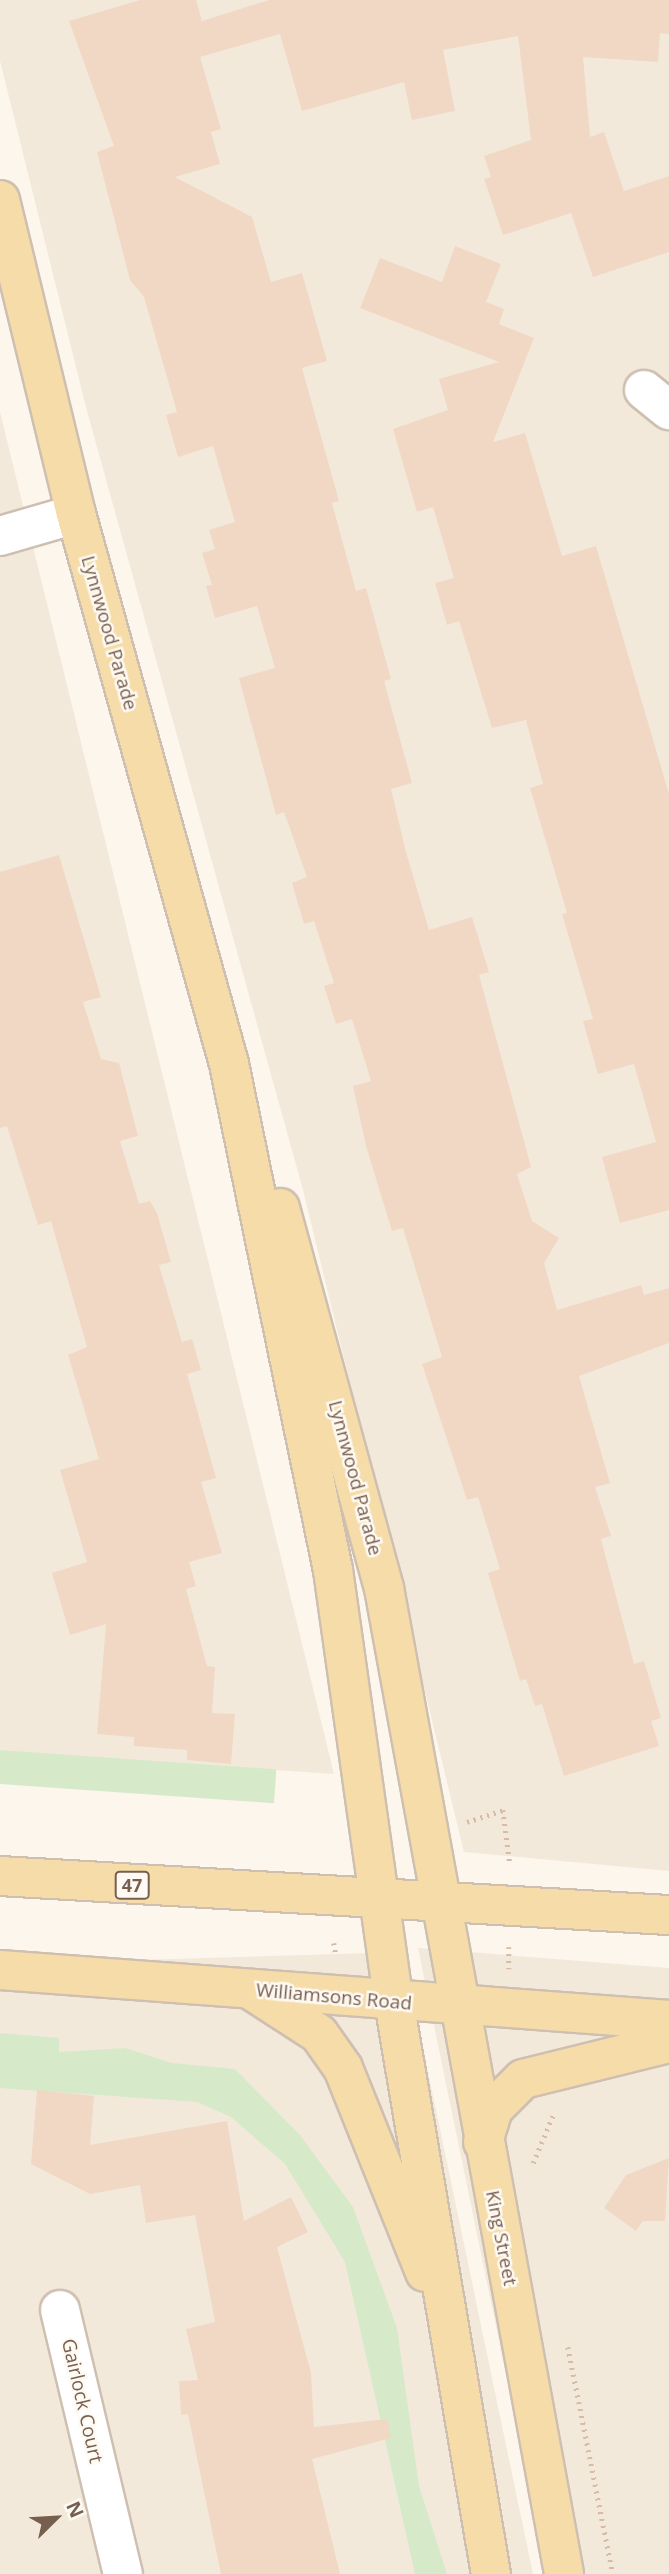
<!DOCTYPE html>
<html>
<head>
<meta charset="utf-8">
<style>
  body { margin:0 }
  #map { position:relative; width:669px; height:2574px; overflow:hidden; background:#fcf6ec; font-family:"Open Sans",sans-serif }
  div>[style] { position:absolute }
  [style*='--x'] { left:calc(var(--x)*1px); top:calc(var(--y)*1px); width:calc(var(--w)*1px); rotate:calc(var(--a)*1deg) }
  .residential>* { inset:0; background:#f3e9db }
  .green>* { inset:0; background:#d6eaca; transform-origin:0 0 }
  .building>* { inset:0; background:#f0d8c5 }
  .path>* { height:4.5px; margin-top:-2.25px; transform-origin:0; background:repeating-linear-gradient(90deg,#d6bba7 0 2px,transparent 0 7px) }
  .roads { filter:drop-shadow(2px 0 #cebfb1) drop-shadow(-2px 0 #cebfb1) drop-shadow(0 2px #cebfb1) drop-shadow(0 -2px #cebfb1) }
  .minor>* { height:38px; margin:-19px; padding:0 19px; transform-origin:19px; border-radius:19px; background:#fff }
  .major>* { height:38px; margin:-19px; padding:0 19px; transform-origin:19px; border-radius:19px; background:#f6dca9 }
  span { translate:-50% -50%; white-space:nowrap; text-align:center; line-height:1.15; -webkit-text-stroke:5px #fefaf3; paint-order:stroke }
  .shield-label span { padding:2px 5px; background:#fefaf3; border:2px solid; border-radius:5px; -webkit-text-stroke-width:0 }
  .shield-label { font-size:18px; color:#775f4f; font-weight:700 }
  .street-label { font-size:19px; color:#775f4f }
  .north { position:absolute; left:21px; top:2483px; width:70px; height:70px; -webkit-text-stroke:5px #fefaf3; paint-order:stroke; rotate:66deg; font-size:19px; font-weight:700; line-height:28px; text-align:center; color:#775f4f }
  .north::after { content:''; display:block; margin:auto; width:24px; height:32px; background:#775f4f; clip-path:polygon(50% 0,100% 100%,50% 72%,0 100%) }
</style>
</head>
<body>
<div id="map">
  <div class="residential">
    <div style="clip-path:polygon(0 0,669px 0,669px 1871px,464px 1852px,303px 1190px,87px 411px,0 61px)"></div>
    <div style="clip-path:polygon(0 412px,334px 1774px,0 1751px)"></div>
    <div style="clip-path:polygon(418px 1948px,669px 1968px,669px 2574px,547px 2574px)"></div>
    <div style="clip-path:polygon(403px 1952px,533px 2574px,0 2574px,0 1964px)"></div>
  </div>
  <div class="green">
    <div style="left:0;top:1750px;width:277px;height:34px;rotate:4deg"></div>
    <div style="clip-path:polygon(0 2033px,59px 2038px,59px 2052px,125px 2048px,172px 2063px,235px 2069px,300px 2135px,353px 2207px,397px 2328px,419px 2486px,447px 2574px,415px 2574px,345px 2262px,285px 2164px,231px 2117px,197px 2102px,0 2088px)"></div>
  </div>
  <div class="building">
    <div style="clip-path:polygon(140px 0,196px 0,202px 21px,269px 0,669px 0,669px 34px,660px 33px,658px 62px,583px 57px,590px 137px,604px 132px,624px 191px,669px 176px,669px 252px,593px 277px,571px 213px,503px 235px,484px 179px,491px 177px,484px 156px,531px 140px,518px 36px,443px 50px,455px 111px,412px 120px,404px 82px,302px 111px,280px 34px,200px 57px,221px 129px,211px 132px,220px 164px,175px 177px,252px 217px,271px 282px,302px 273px,327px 361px,302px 368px,339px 501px,332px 503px,356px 591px,366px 588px,391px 679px,384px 681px,412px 783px,391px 789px,406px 852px,429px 930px,472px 917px,489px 972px,479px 975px,531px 1167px,517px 1174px,532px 1221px,559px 1238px,544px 1263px,557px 1310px,641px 1285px,644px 1295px,669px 1288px,669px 1343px,579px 1376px,610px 1483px,595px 1487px,611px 1536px,601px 1539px,634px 1664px,644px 1661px,661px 1718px,651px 1721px,659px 1746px,564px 1776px,542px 1704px,535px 1706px,526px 1679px,520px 1681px,488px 1573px,500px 1569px,478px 1497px,467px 1500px,422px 1364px,442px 1357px,403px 1228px,392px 1231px,366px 1146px,353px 1086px,371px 1081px,352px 1019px,336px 1024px,324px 986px,334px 983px,314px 921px,304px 924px,292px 883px,307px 877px,284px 812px,276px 815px,239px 678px,275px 668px,257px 606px,215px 618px,206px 586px,212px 585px,202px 553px,215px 549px,209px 530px,235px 522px,213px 446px,178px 457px,166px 415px,177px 412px,144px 297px,130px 280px,97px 152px,114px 146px,69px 21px)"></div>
    <div style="clip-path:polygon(455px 246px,501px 264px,486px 302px,504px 309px,499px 324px,534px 338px,493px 442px,525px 433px,562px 556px,596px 546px,669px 794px,669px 1210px,620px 1223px,602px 1157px,656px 1142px,634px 1064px,598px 1074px,583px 1021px,593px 1019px,562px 914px,567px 913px,530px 788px,543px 784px,526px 720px,492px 728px,459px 621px,447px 625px,435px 583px,454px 578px,433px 507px,417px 512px,393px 429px,448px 410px,439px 379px,499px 362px,360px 308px,380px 258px,442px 282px)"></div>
    <div style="clip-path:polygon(59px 855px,101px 997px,83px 1002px,101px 1059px,119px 1063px,138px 1136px,120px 1141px,139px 1204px,150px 1201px,157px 1213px,171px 1262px,159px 1265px,182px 1342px,192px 1339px,201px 1370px,187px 1374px,216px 1478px,201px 1482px,222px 1553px,189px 1562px,196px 1586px,186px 1589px,207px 1666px,215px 1667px,212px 1713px,235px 1714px,231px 1764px,187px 1760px,187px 1750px,134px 1746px,134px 1737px,97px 1734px,106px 1624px,70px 1635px,52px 1573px,87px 1562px,60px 1470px,99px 1459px,68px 1355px,87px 1347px,51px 1221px,38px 1225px,7px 1126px,0 1128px,0 872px)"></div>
    <div style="clip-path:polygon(37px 2090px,94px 2096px,90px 2145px,227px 2121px,244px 2221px,291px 2197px,308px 2232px,277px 2247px,311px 2373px,314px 2427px,387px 2419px,391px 2438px,312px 2459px,340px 2574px,221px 2574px,188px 2414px,181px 2415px,179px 2381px,198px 2380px,186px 2329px,215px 2322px,195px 2215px,146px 2223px,140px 2185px,90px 2194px,31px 2164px)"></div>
    <div style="clip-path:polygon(669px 2158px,665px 2221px,643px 2221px,636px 2231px,604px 2208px,626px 2175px)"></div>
  </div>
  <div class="path">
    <div style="--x:467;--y:1822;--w:38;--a:-18"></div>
    <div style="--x:503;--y:1810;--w:54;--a:82.6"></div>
    <div style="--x:334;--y:1943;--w:13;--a:81"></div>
    <div style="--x:509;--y:1947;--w:22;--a:90"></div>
    <div style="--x:533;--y:2163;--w:52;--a:-67.4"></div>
    <div style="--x:568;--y:2347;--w:231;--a:78.8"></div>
  </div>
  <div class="roads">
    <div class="minor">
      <div style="--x:644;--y:390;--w:32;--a:39"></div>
      <div style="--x:0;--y:536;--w:79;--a:-16.1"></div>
      <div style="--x:60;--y:2310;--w:271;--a:76.6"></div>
    </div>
    <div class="major">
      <div style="--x:0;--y:200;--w:323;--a:76.4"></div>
      <div style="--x:76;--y:514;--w:571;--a:74.45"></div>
      <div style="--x:229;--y:1064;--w:517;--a:78.39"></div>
      <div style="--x:333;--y:1570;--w:436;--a:82"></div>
      <div style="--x:394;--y:2002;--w:580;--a:80.38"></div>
      <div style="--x:280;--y:1208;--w:394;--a:74.7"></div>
      <div style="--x:384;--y:1588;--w:1002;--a:79.65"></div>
      <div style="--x:0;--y:1876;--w:670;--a:3.34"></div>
      <div style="--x:0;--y:1970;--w:671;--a:4.27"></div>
      <div style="--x:254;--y:1992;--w:77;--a:32.9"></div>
      <div style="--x:319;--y:2034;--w:42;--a:54.8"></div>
      <div style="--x:343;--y:2068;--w:220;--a:68.1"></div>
      <div style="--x:483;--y:2142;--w:34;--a:-73"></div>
      <div style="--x:493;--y:2109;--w:42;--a:-45"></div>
      <div style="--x:523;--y:2079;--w:150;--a:-13.9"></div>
    </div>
  </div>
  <div class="shield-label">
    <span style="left:132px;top:1885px">47</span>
  </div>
  <div class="street-label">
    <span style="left:109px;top:633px;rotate:74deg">Lynnwood Parade</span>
    <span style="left:355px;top:1478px;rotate:75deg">Lynnwood Parade</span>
    <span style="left:334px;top:1997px;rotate:5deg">Williamsons Road</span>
    <span style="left:501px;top:2238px;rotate:79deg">King Street</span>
    <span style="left:82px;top:2401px;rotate:77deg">Gairlock Court</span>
  </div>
  <div class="north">N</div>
</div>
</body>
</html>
